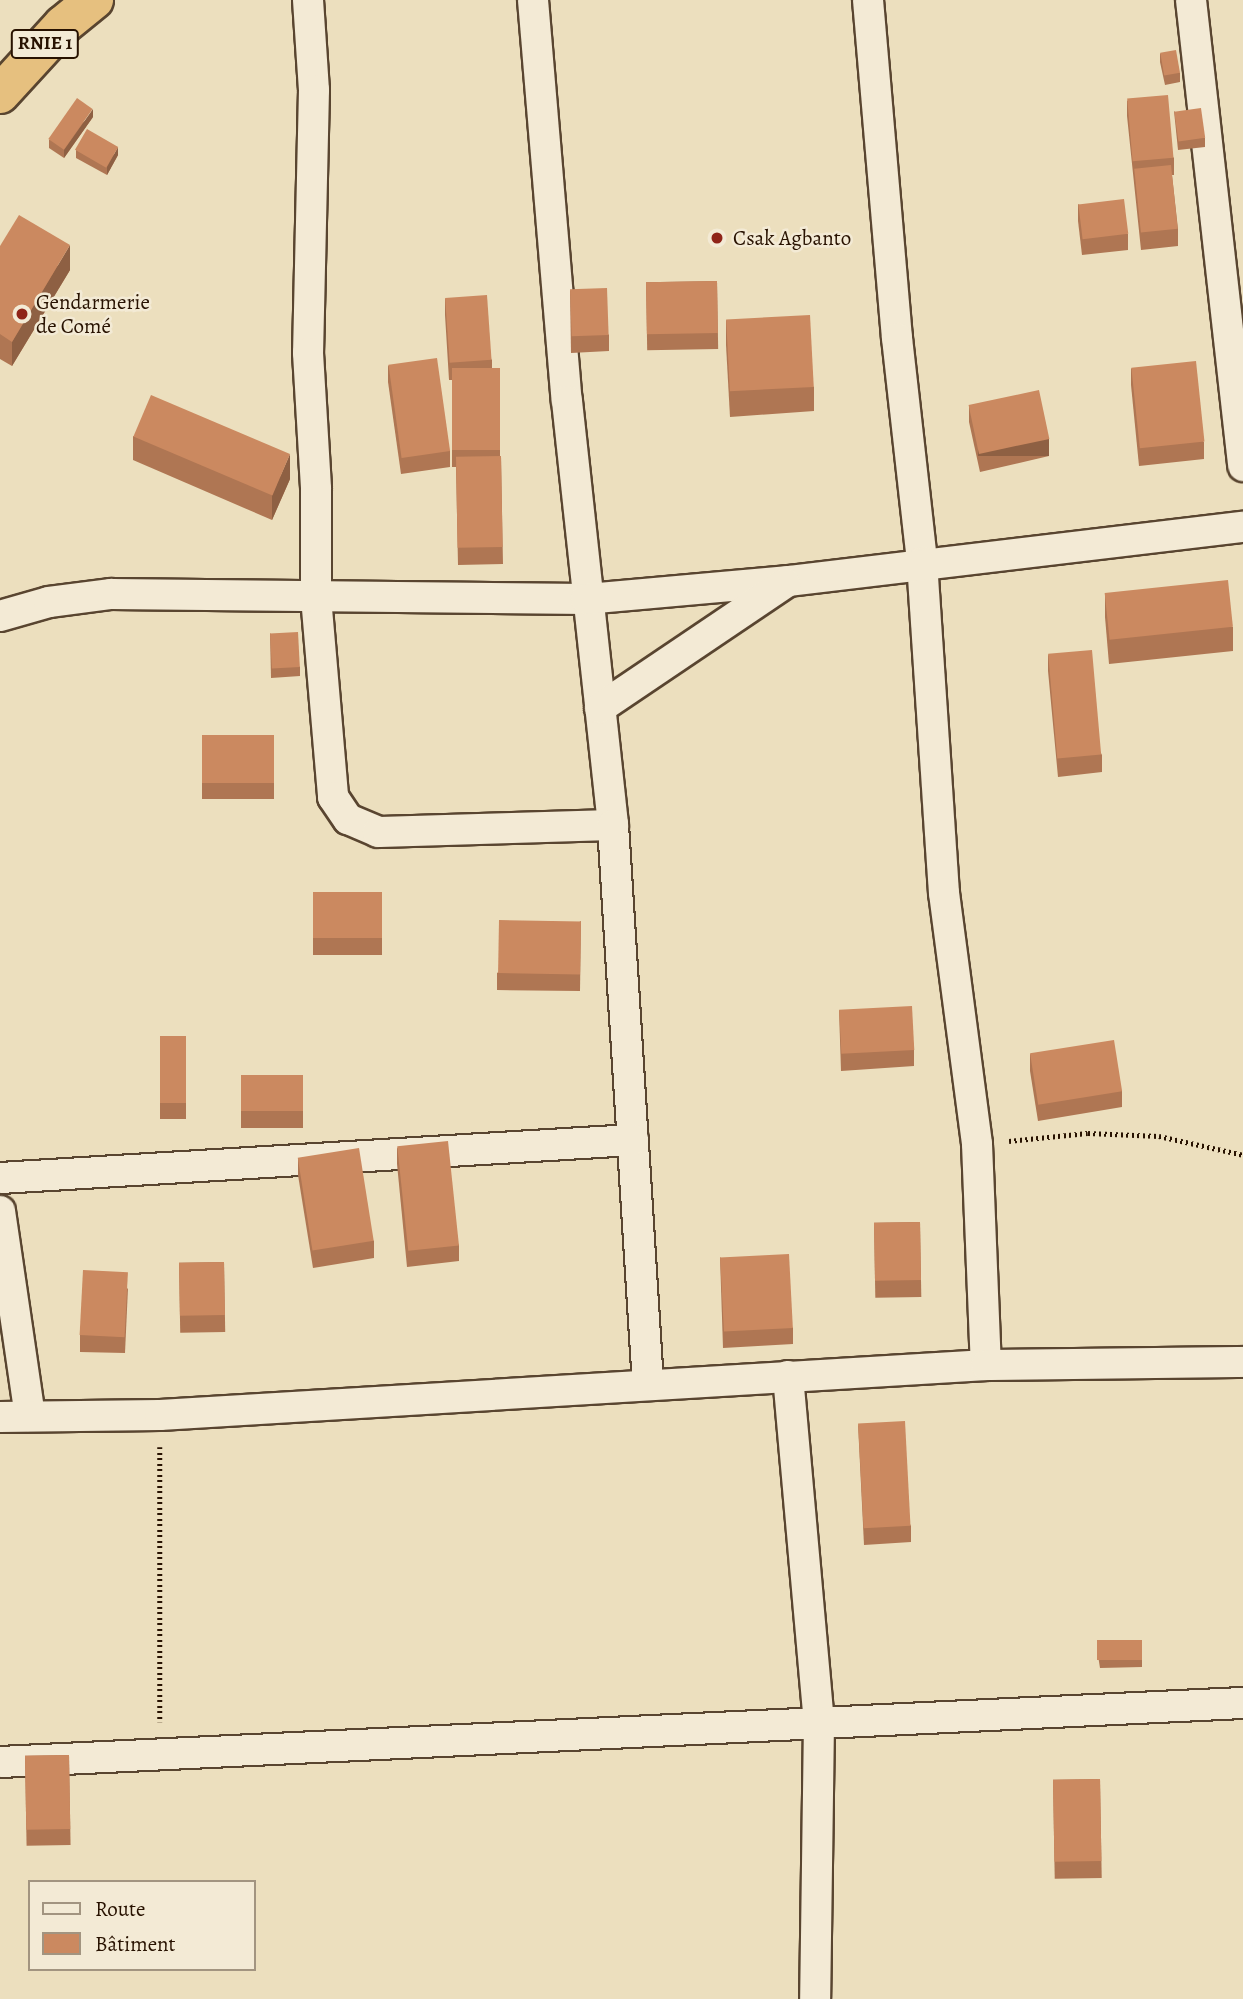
<!DOCTYPE html>
<html>
<head>
<meta charset="utf-8">
<style>
  body { margin:0 }
  #map { position:relative; width:1243px; height:1999px; overflow:hidden; background:#ecdfbe; font-family:Alegreya,serif }
  div>[style] { position:absolute }
  [style*='--x'] { left:calc(var(--x)*1px); top:calc(var(--y)*1px); width:calc(var(--w)*1px); rotate:calc(var(--a)*1deg) }
  .path>* { height:4.5px; margin-top:-2.25px; transform-origin:0; background:repeating-linear-gradient(90deg,#281201 0 2px,transparent 0 5.5px) }
  .roads { filter:drop-shadow(2px 0 #594530) drop-shadow(-2px 0 #594530) drop-shadow(0 2px #594530) drop-shadow(0 -2px #594530) }
  .street>* { height:30px; margin:-15px; padding:0 15px; transform-origin:15px; border-radius:15px; background:#f3ead5 }
  .highway>* { height:38px; margin:-19px; padding:0 19px; transform-origin:19px; border-radius:19px; background:#e6c07f }
  .wall>* { inset:0; background:#af7653; transform-origin:0 0 }
  .shaded-wall>* { inset:0; background:#8e6043; transform-origin:0 0 }
  .building>* { inset:0; background:#cb8960; transform-origin:0 0 }
  .dots>* { width:19px; height:19px; translate:-50% -50%; box-sizing:border-box; border:4px solid #f3ead5; border-radius:50% }
  span { translate:-50% -50%; white-space:nowrap; text-align:center; line-height:1.15; -webkit-text-stroke:5px #f3ead5; paint-order:stroke }
  .shield-label span { padding:2px 5px; background:#f3ead5; border:2px solid; border-radius:5px; -webkit-text-stroke-width:0 }
  .shield-label { font-size:19px; color:#281201; font-weight:700 }
  .poi-label { font-size:21px; color:#281201 }
  .left { translate:0 -50%; text-align:left }
  .legend { position:absolute; left:28px; top:1880px; width:228px; height:91px; box-sizing:border-box; background:#f3ead5; border:2px solid #a29480; margin:0; padding:9px 12px; list-style:none; font-size:21px; color:#281201 }
  .legend li { display:flex; align-items:center; gap:14px; height:35px }
  .legend b { width:35px; border:2px solid #a29480 }
</style>
</head>
<body>
<div id="map">
  <div class="path">
    <div style="--x:1009;--y:1141;--w:79;--a:-5.8"></div>
    <div style="--x:1088;--y:1133;--w:71;--a:2.4"></div>
    <div style="--x:1159;--y:1136;--w:86;--a:12.7"></div>
    <div style="--x:160;--y:1447;--w:275;--a:90"></div>
  </div>
  <div class="roads">
    <div class="street">
      <div style="--x:308;--y:0;--w:90;--a:86.2"></div>
      <div style="--x:314;--y:90;--w:263;--a:91.3"></div>
      <div style="--x:308;--y:353;--w:136;--a:86.6"></div>
      <div style="--x:316;--y:489;--w:108;--a:90"></div>
      <div style="--x:316;--y:597;--w:201;--a:85.1"></div>
      <div style="--x:333;--y:797;--w:27;--a:56"></div>
      <div style="--x:348;--y:819;--w:33;--a:23"></div>
      <div style="--x:378;--y:832;--w:235;--a:-1.7"></div>
      <div style="--x:533;--y:0;--w:402;--a:85.2"></div>
      <div style="--x:567;--y:401;--w:426;--a:83.8"></div>
      <div style="--x:613;--y:825;--w:561;--a:86.42"></div>
      <div style="--x:868;--y:0;--w:339;--a:85.1"></div>
      <div style="--x:897;--y:338;--w:225;--a:83.6"></div>
      <div style="--x:922;--y:562;--w:332;--a:86.2"></div>
      <div style="--x:944;--y:893;--w:253;--a:82.5"></div>
      <div style="--x:977;--y:1144;--w:221;--a:87.7"></div>
      <div style="--x:1191;--y:0;--w:469;--a:83.6"></div>
      <div style="--x:0;--y:616;--w:51;--a:-15.9"></div>
      <div style="--x:49;--y:602;--w:63;--a:-7.4"></div>
      <div style="--x:111;--y:594;--w:475;--a:0.6"></div>
      <div style="--x:586;--y:599;--w:203;--a:-5.1"></div>
      <div style="--x:788;--y:581;--w:458;--a:-6.8"></div>
      <div style="--x:600;--y:708;--w:223;--a:-34"></div>
      <div style="--x:0;--y:1178;--w:634;--a:-3.44"></div>
      <div style="--x:0;--y:1211;--w:207;--a:81.7"></div>
      <div style="--x:788;--y:1376;--w:347;--a:84.9"></div>
      <div style="--x:819;--y:1722;--w:277;--a:90.8"></div>
      <div style="--x:0;--y:1417;--w:160;--a:-0.7"></div>
      <div style="--x:160;--y:1415;--w:828;--a:-3.46"></div>
      <div style="--x:986;--y:1365;--w:257;--a:-0.7"></div>
      <div style="--x:0;--y:1762;--w:1244;--a:-2.72"></div>
    </div>
    <div class="highway">
      <div style="--x:0;--y:94;--w:93;--a:-47.6"></div>
      <div style="--x:63;--y:25;--w:40;--a:-39"></div>
    </div>
  </div>
  <div class="wall">
    <div style="clip-path:polygon(1160px 53px,1180px 73px,1180px 82px,1165px 85px,1160px 62px)"></div>
    <div style="clip-path:polygon(1127px 100px,1174px 158px,1174px 175px,1172px 175px,1178px 229px,1178px 246px,1141px 250px,1127px 116px)"></div>
    <div style="clip-path:polygon(1174px 111px,1205px 138px,1205px 147px,1178px 150px)"></div>
    <div style="clip-path:polygon(93px 117px,64px 158px,49px 148px,49px 140px)"></div>
    <div style="clip-path:polygon(76px 150px,118px 155px,107px 175px,76px 158px)"></div>
    <div style="clip-path:polygon(1078px 204px,1128px 234px,1128px 250px,1082px 255px,1078px 221px)"></div>
    <div style="clip-path:polygon(0 246px,70px 270px,12px 366px,0 359px)"></div>
    <div style="left:717px;top:281px;width:68px;height:71px;rotate:89deg"></div>
    <div style="clip-path:polygon(570px 290px,609px 335px,609px 351px,571px 353px)"></div>
    <div style="clip-path:polygon(445px 298px,492px 360px,492px 368px,500px 368px,500px 456px,501px 456px,503px 564px,458px 565px,456px 467px,452px 467px,452px 380px,449px 380px,445px 315px)"></div>
    <div style="clip-path:polygon(726px 320px,814px 387px,814px 411px,730px 417px,726px 345px)"></div>
    <div style="clip-path:polygon(388px 365px,450px 451px,450px 467px,401px 474px,388px 382px)"></div>
    <div style="clip-path:polygon(1131px 368px,1204px 442px,1204px 459px,1139px 466px,1131px 385px)"></div>
    <div style="clip-path:polygon(969px 405px,1049px 456px,980px 472px,969px 422px)"></div>
    <div style="clip-path:polygon(133px 436px,290px 479px,272px 520px,133px 460px)"></div>
    <div style="clip-path:polygon(1105px 593px,1233px 627px,1233px 651px,1109px 664px,1105px 617px)"></div>
    <div style="clip-path:polygon(270px 633px,300px 667px,300px 676px,271px 678px)"></div>
    <div style="clip-path:polygon(1048px 654px,1102px 755px,1102px 772px,1058px 777px,1048px 671px)"></div>
    <div style="left:274px;top:735px;width:64px;height:72px;rotate:90deg"></div>
    <div style="left:313px;top:892px;width:69px;height:63px"></div>
    <div style="clip-path:polygon(581px 921px,580px 991px,497px 990px,497px 973px)"></div>
    <div style="clip-path:polygon(839px 1010px,914px 1050px,914px 1066px,841px 1071px)"></div>
    <div style="left:160px;top:1036px;width:26px;height:83px"></div>
    <div style="clip-path:polygon(1030px 1054px,1122px 1091px,1122px 1107px,1038px 1121px,1030px 1071px)"></div>
    <div style="left:241px;top:1075px;width:62px;height:53px"></div>
    <div style="clip-path:polygon(397px 1147px,459px 1245px,459px 1261px,407px 1267px,397px 1164px)"></div>
    <div style="clip-path:polygon(298px 1158px,374px 1241px,374px 1258px,313px 1268px,298px 1175px)"></div>
    <div style="left:920px;top:1222px;width:75px;height:46px;rotate:89deg"></div>
    <div style="clip-path:polygon(720px 1257px,793px 1328px,793px 1344px,723px 1348px)"></div>
    <div style="left:224px;top:1262px;width:70px;height:45px;rotate:89deg"></div>
    <div style="clip-path:polygon(128px 1288px,125px 1353px,80px 1352px,80px 1335px)"></div>
    <div style="clip-path:polygon(858px 1424px,911px 1526px,911px 1542px,864px 1545px)"></div>
    <div style="clip-path:polygon(1097px 1640px,1142px 1640px,1142px 1667px,1100px 1668px,1097px 1649px)"></div>
    <div style="left:69px;top:1755px;width:90px;height:44px;rotate:89deg"></div>
    <div style="left:1100px;top:1779px;width:99px;height:47px;rotate:89deg"></div>
  </div>
  <div class="shaded-wall">
    <div style="clip-path:polygon(93px 109px,93px 117px,64px 158px,64px 150px)"></div>
    <div style="clip-path:polygon(118px 147px,118px 155px,107px 175px,107px 167px)"></div>
    <div style="clip-path:polygon(70px 245px,70px 270px,12px 366px,12px 342px)"></div>
    <div style="left:1049px;top:439px;width:17px;height:71px;rotate:90deg"></div>
    <div style="clip-path:polygon(290px 454px,290px 479px,272px 520px,272px 495px)"></div>
  </div>
  <div class="building">
    <div style="left:1176px;top:50px;width:23px;height:16px;rotate:80deg"></div>
    <div style="left:1168px;top:95px;width:63px;height:41px;rotate:85deg"></div>
    <div style="left:77px;top:98px;width:19px;height:50px;rotate:35deg"></div>
    <div style="left:1201px;top:108px;width:30px;height:27px;rotate:82deg"></div>
    <div style="left:87px;top:129px;width:36px;height:24px;rotate:30deg"></div>
    <div style="left:1171px;top:165px;width:64px;height:37px;rotate:84deg"></div>
    <div style="left:1124px;top:199px;width:35px;height:46px;rotate:83deg"></div>
    <div style="clip-path:polygon(19px 215px,70px 245px,12px 342px,0 334px,0 246px)"></div>
    <div style="left:717px;top:281px;width:52px;height:71px;rotate:89deg"></div>
    <div style="left:607px;top:288px;width:47px;height:37px;rotate:88deg"></div>
    <div style="left:487px;top:295px;width:65px;height:42px;rotate:86deg"></div>
    <div style="left:810px;top:315px;width:72px;height:84px;rotate:87deg"></div>
    <div style="left:437px;top:358px;width:94px;height:49px;rotate:82deg"></div>
    <div style="left:1196px;top:361px;width:81px;height:65px;rotate:84deg"></div>
    <div style="left:452px;top:368px;width:48px;height:82px"></div>
    <div style="left:1039px;top:390px;width:50px;height:72px;rotate:78deg"></div>
    <div style="left:151px;top:395px;width:151px;height:45px;rotate:23deg"></div>
    <div style="left:501px;top:456px;width:91px;height:45px;rotate:89deg"></div>
    <div style="left:1228px;top:580px;width:47px;height:124px;rotate:84deg"></div>
    <div style="left:298px;top:632px;width:35px;height:28px;rotate:87deg"></div>
    <div style="left:1092px;top:650px;width:105px;height:44px;rotate:85deg"></div>
    <div style="left:274px;top:735px;width:48px;height:72px;rotate:90deg"></div>
    <div style="left:313px;top:892px;width:69px;height:46px"></div>
    <div style="left:499px;top:920px;width:82px;height:53px;rotate:1deg"></div>
    <div style="left:912px;top:1006px;width:44px;height:73px;rotate:87deg"></div>
    <div style="left:160px;top:1036px;width:26px;height:67px"></div>
    <div style="left:1114px;top:1040px;width:52px;height:85px;rotate:81deg"></div>
    <div style="left:241px;top:1075px;width:62px;height:36px"></div>
    <div style="left:448px;top:1141px;width:105px;height:51px;rotate:84deg"></div>
    <div style="left:359px;top:1148px;width:94px;height:62px;rotate:81deg"></div>
    <div style="left:920px;top:1222px;width:58px;height:46px;rotate:89deg"></div>
    <div style="left:789px;top:1254px;width:74px;height:69px;rotate:87deg"></div>
    <div style="left:224px;top:1262px;width:53px;height:45px;rotate:89deg"></div>
    <div style="left:83px;top:1270px;width:45px;height:65px;rotate:3deg"></div>
    <div style="left:905px;top:1421px;width:105px;height:47px;rotate:87deg"></div>
    <div style="left:1097px;top:1640px;width:45px;height:20px"></div>
    <div style="left:69px;top:1755px;width:74px;height:44px;rotate:89deg"></div>
    <div style="left:1100px;top:1779px;width:82px;height:47px;rotate:89deg"></div>
  </div>
  <div class="dots">
    <div style="left:717px;top:238px;background:#8f2418"></div>
    <div style="left:22px;top:314px;background:#8f2418"></div>
  </div>
  <div class="shield-label">
    <span style="left:45px;top:44px">RNIE 1</span>
  </div>
  <div class="poi-label">
    <span class="left" style="left:733px;top:238px">Csak Agbanto</span>
    <span class="left" style="left:36px;top:314px">Gendarmerie<br>de Comé</span>
  </div>
  <ul class="legend">
  <li><b style="height:9px;background:#f3ead5"></b>Route</li>
  <li><b style="height:19px;background:#cb8960"></b>Bâtiment</li>
  </ul>
</div>
</body>
</html>
